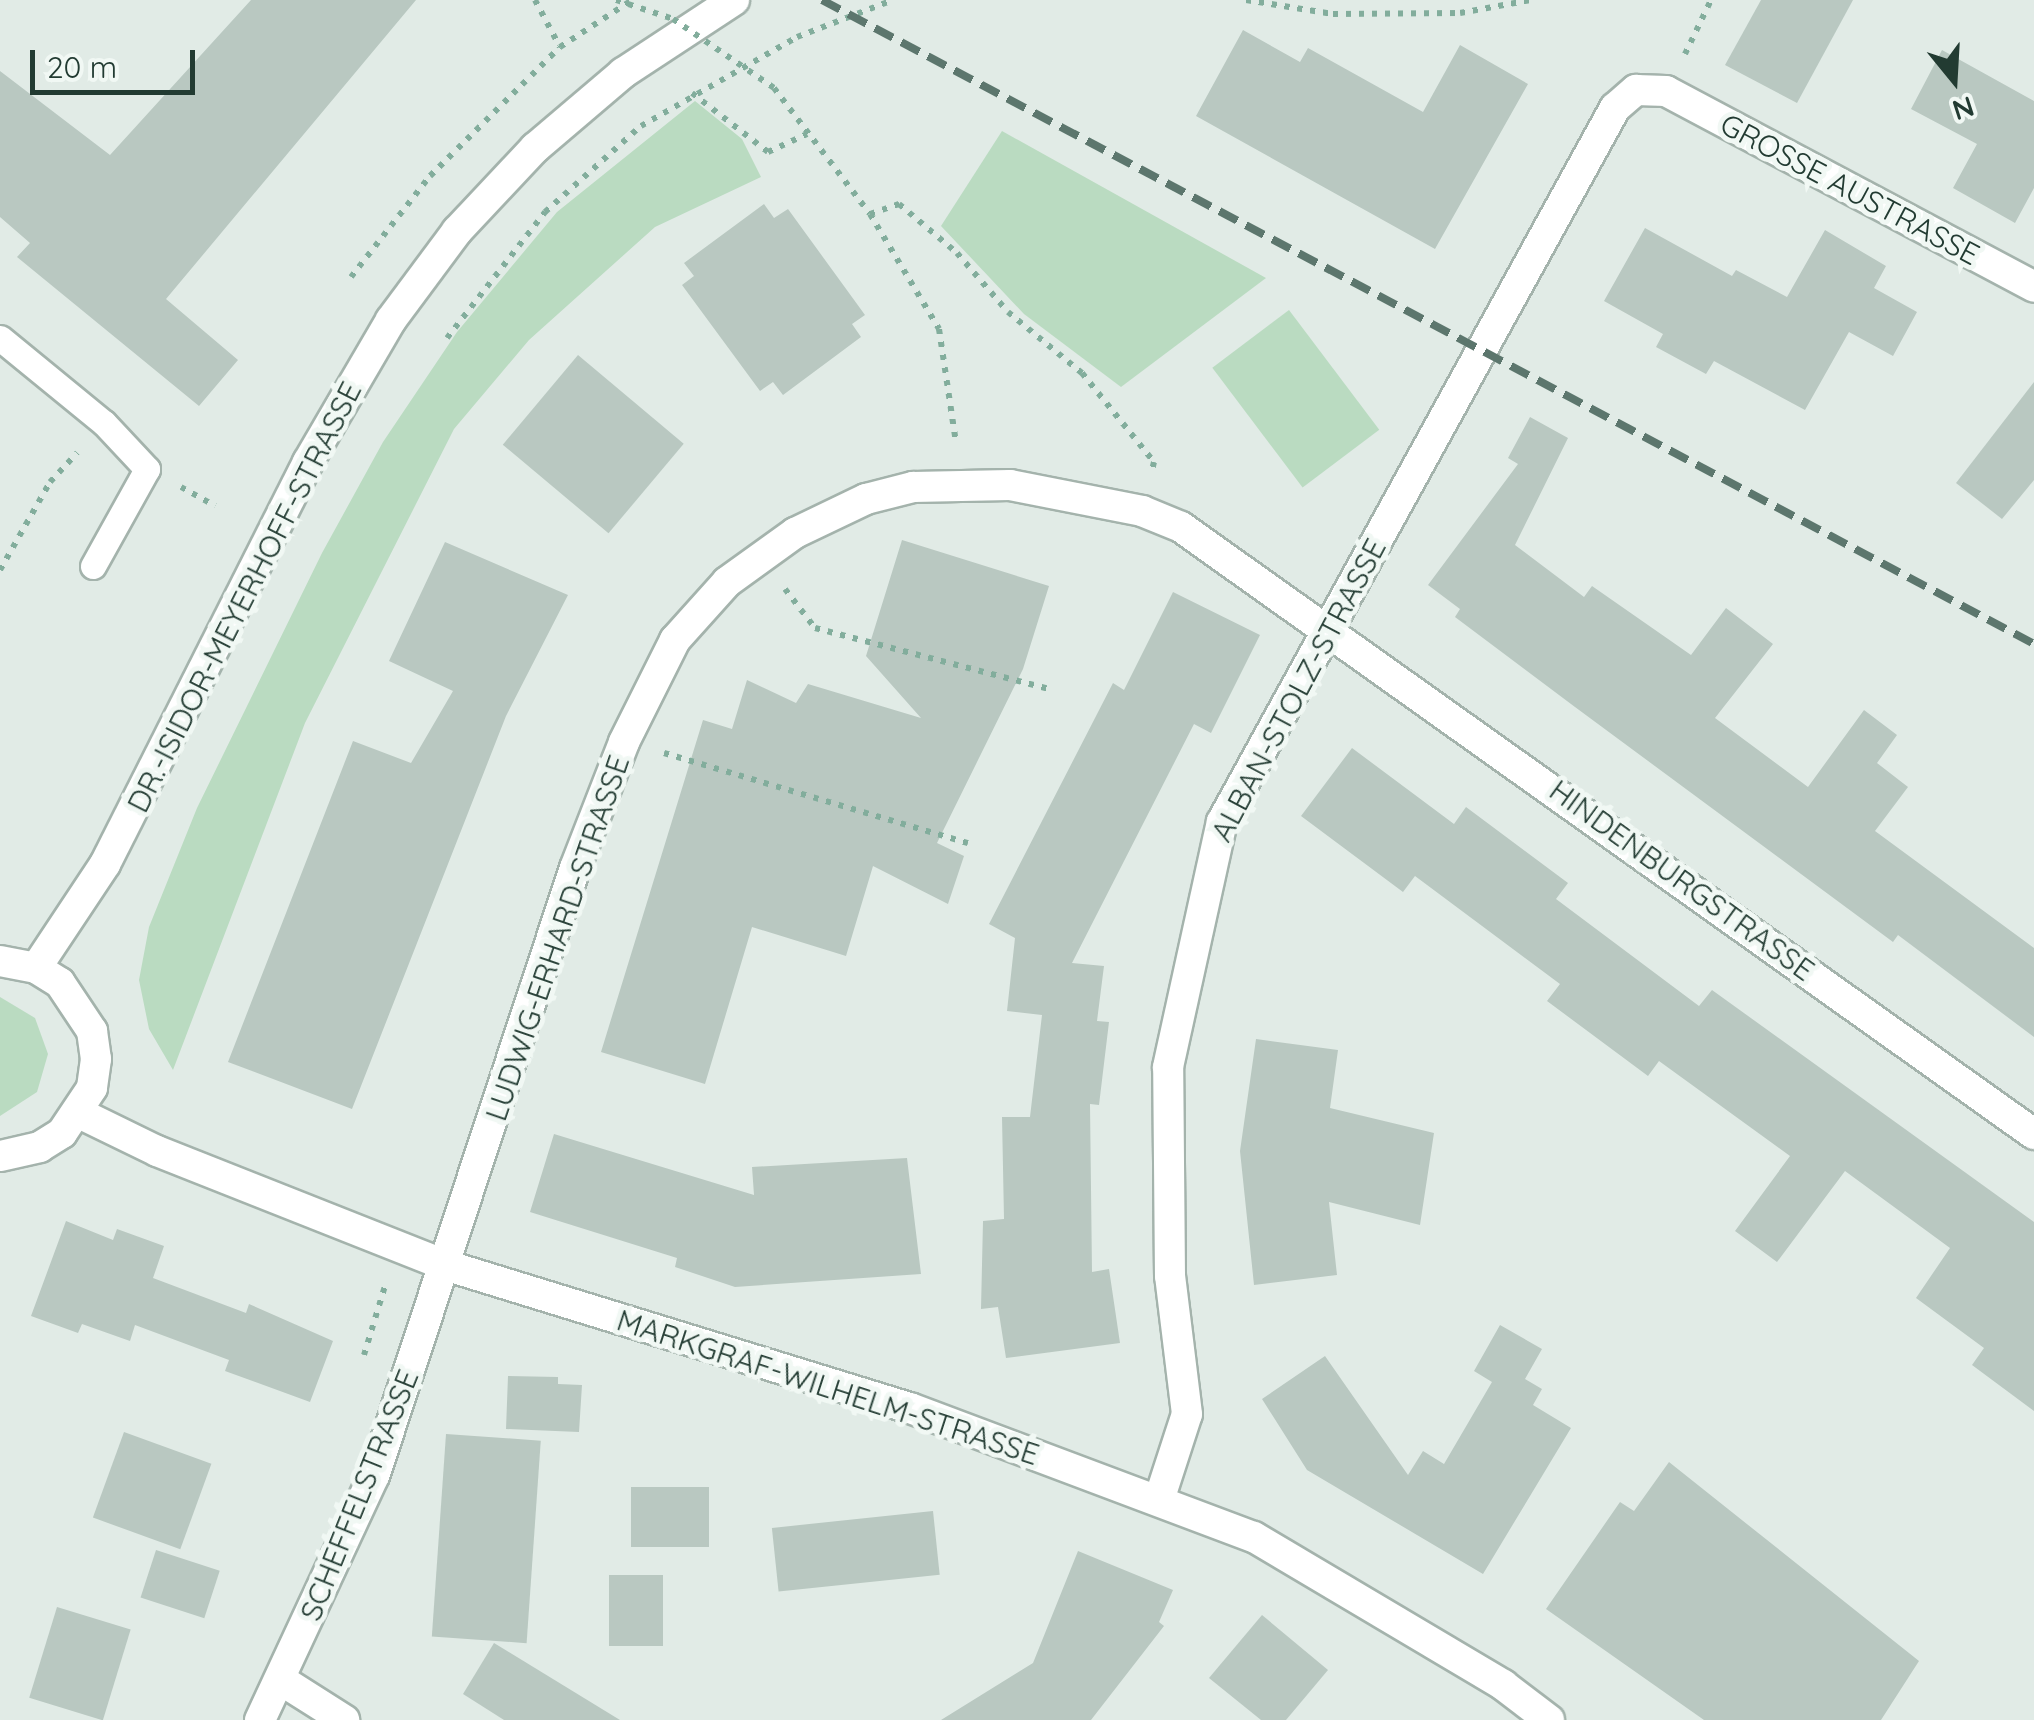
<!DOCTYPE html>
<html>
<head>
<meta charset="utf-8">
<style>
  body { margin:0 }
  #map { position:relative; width:2034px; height:1720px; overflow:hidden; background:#e1ebe6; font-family:Quicksand,sans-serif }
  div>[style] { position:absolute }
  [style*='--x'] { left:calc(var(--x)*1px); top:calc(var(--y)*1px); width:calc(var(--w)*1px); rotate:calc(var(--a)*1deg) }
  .green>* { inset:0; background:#badbc1; transform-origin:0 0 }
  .building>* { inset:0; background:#b9c8c1; transform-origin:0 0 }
  .path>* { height:6px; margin-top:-3px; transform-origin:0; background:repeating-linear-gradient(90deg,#82ad9c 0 5px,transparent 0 13px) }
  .roads { filter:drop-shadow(2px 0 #a4b3ac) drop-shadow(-2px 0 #a4b3ac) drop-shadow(0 2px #a4b3ac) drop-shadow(0 -2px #a4b3ac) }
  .lane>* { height:25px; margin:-12.5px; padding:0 12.5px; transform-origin:12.5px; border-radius:12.5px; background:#fff }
  .street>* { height:30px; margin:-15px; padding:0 15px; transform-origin:15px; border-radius:15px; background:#fff }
  .rail>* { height:8px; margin-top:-4px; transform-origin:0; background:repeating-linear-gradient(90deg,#5c766d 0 20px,transparent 0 30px) }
  .path-bridge>* { height:6px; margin-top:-3px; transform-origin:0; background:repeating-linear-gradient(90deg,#82ad9c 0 5px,transparent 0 13px) }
  span { translate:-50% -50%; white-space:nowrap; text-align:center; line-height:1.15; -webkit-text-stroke:10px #f1f8f4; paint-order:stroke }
  .street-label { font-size:30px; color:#223b32 }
  .north { position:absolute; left:1904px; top:30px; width:100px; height:100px; -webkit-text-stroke:8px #f1f8f4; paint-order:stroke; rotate:162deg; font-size:28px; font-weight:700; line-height:40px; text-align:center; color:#223b32 }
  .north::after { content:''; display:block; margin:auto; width:35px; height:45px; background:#223b32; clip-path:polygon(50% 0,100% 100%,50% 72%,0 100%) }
  .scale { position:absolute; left:30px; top:50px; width:165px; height:45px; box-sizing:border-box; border:5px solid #223b32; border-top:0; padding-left:12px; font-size:30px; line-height:35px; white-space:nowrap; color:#223b32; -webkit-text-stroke:8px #f1f8f4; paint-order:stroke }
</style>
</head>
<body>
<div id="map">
  <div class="green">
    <div style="clip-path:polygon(695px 101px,742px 139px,761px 177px,655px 227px,529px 340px,454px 429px,305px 723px,173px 1070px,149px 1029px,139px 980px,149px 927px,197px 808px,322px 553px,383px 442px,457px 332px,557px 212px)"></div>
    <div style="clip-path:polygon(1002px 131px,1266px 278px,1121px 387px,1024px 314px,941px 226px)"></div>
    <div style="left:1289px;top:310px;width:150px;height:96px;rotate:53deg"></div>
    <div style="clip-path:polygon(0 997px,35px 1018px,48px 1054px,37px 1092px,0 1116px)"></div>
  </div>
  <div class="building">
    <div style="clip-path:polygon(251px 0,416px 0,166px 299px,238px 360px,199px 406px,17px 257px,30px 243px,0 217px,0 71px,110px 155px)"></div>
    <div style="clip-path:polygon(1761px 0,1853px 0,1797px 103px,1725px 65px)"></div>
    <div style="clip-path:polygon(1243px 30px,1300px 62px,1308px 48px,1423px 112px,1460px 45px,1528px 84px,1435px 249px,1196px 116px)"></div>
    <div style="clip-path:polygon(1942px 50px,2034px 101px,2034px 188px,2015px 223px,1953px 188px,1977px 144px,1911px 109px)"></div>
    <div style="clip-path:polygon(764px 204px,774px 218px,788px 209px,865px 315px,852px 324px,861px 337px,783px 395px,773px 382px,760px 391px,682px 285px,694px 276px,684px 263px)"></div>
    <div style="clip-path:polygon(1645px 228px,1732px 276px,1736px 270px,1787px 297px,1825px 230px,1886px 266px,1874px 288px,1917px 312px,1893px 356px,1849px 332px,1805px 410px,1714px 361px,1706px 374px,1656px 347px,1663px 334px,1604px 301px)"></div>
    <div style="left:578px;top:355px;width:138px;height:117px;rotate:40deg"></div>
    <div style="clip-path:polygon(2034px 382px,2034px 480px,2002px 519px,1956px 483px)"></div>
    <div style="clip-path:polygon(1530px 417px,1568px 438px,1515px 545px,1584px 597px,1592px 586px,1691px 655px,1726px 608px,1773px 644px,1715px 718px,1808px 787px,1864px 710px,1897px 735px,1877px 763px,1908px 787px,1875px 831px,2034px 948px,2034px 1037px,1898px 935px,1893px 942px,1575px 707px,1455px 617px,1460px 609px,1428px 585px,1518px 464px,1508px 458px)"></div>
    <div style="clip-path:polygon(902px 540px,1049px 586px,1023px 669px,937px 843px,964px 856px,948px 904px,873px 866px,846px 956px,752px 927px,705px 1084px,601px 1052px,703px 720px,732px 729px,747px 680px,796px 703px,808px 684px,921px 718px,866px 656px)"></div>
    <div style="clip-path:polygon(445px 542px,568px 595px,506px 716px,352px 1109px,228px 1062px,353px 741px,411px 763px,453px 691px,389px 661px)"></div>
    <div style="clip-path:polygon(1173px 592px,1260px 635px,1211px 733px,1194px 724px,1072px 963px,1104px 966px,1097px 1021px,1109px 1022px,1099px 1105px,1090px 1104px,1092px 1272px,1109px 1269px,1120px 1343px,1006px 1358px,998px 1307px,981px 1309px,983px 1221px,1004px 1219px,1002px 1117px,1030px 1117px,1042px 1015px,1007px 1011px,1015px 938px,989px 924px,1113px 683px,1124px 690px)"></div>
    <div style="clip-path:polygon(1352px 748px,1454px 824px,1466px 807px,1568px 883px,1556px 899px,1699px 1006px,1712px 990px,2034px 1222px,2034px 1411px,1972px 1365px,1984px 1348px,1916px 1298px,1950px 1248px,1845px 1171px,1777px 1262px,1735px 1231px,1790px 1156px,1659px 1061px,1648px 1076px,1547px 1001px,1560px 984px,1415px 876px,1403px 892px,1301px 816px)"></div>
    <div style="clip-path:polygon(1256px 1039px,1338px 1050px,1330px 1108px,1434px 1133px,1420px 1225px,1329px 1202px,1337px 1275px,1254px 1285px,1240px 1151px)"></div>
    <div style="clip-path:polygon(554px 1134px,754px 1195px,752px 1167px,907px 1158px,921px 1274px,735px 1287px,675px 1267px,677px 1258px,530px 1212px)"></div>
    <div style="clip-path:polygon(66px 1221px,113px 1240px,117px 1229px,164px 1246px,153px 1278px,246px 1313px,249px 1304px,333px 1341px,310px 1402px,225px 1371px,229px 1360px,135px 1325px,130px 1341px,82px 1324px,78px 1333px,31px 1316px)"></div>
    <div style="clip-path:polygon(1500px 1325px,1542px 1349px,1525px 1379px,1542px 1389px,1533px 1405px,1571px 1428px,1483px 1574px,1307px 1470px,1262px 1399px,1325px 1356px,1408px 1475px,1423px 1451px,1444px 1464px,1492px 1382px,1474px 1371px)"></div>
    <div style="clip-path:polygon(508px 1376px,558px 1377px,558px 1384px,582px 1385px,579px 1432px,506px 1429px)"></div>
    <div style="left:124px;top:1432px;width:93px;height:91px;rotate:20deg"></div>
    <div style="left:446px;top:1434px;width:95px;height:203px;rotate:4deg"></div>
    <div style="clip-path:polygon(1669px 1462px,1919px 1661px,1881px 1720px,1704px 1720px,1546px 1609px,1620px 1502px,1634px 1511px)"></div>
    <div style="left:631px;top:1487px;width:78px;height:60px"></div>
    <div style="left:933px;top:1511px;width:64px;height:162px;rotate:84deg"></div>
    <div style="left:156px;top:1550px;width:67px;height:50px;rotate:18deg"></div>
    <div style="clip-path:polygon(1078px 1551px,1173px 1590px,1159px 1622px,1164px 1626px,1091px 1720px,941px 1720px,1033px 1663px)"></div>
    <div style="left:663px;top:1575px;width:71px;height:54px;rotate:90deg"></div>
    <div style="left:57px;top:1607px;width:77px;height:95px;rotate:17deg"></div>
    <div style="clip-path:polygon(1262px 1615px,1328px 1670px,1286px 1720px,1261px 1720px,1209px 1678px)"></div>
    <div style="clip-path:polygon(494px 1643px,620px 1720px,504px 1720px,463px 1694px)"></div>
  </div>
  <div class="path">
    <div style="--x:535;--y:0;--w:53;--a:62"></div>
    <div style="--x:1246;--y:0;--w:88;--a:9.1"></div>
    <div style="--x:1333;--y:14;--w:127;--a:-0.5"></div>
    <div style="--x:1460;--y:13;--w:72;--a:-10.4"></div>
    <div style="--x:1685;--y:54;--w:60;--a:-64.3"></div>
    <div style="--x:774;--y:88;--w:158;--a:52.7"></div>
    <div style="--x:870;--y:214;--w:134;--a:59"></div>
    <div style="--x:939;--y:329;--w:115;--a:81.5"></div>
    <div style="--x:692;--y:93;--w:96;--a:37.8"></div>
    <div style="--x:768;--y:152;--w:43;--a:-24.8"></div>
    <div style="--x:870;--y:214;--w:31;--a:-19"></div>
    <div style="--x:899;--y:204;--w:76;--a:40.2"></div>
    <div style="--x:957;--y:253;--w:78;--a:49.2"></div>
    <div style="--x:1008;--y:312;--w:96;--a:39.5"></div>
    <div style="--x:1082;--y:373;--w:114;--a:51"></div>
    <div style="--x:1154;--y:462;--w:8;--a:104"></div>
    <div style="--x:351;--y:277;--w:128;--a:-52"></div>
    <div style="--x:430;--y:176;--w:183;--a:-44.8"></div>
    <div style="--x:560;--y:47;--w:86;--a:-33.1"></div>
    <div style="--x:447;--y:338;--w:160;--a:-52.1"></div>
    <div style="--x:545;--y:212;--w:129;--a:-41.9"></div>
    <div style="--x:641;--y:126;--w:180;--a:-29.7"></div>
    <div style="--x:797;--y:37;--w:103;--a:-21.1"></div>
    <div style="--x:181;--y:487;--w:39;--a:29"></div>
    <div style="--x:0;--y:570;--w:101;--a:-60.4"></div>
    <div style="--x:50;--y:482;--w:40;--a:-47"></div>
    <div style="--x:785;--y:589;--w:49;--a:52.4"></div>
    <div style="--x:815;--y:628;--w:242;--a:14.6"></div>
    <div style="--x:664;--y:753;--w:317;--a:16.5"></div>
    <div style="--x:364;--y:1355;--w:72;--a:-73.1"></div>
  </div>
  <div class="roads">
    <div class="lane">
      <div style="--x:0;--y:338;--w:134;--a:39.3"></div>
      <div style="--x:104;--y:423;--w:63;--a:46.9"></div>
      <div style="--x:147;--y:469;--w:111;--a:119.1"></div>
    </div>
    <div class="street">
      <div style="--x:0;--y:961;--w:37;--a:11"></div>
      <div style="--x:36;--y:968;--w:28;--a:32"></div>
      <div style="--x:60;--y:983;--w:58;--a:56.3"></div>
      <div style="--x:92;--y:1031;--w:28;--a:82"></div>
      <div style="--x:96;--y:1059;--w:29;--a:98"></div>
      <div style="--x:92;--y:1088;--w:54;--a:123.7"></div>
      <div style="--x:62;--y:1133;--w:26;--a:148"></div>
      <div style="--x:40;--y:1147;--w:41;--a:167.3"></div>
      <div style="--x:36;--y:968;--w:125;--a:-56.4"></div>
      <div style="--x:105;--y:864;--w:450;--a:-63.2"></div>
      <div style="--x:308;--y:462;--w:164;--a:-59.7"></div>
      <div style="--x:391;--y:320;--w:111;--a:-53.4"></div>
      <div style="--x:457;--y:231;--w:114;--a:-46.8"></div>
      <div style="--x:535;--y:148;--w:116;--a:-40.4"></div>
      <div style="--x:623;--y:73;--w:133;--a:-33.3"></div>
      <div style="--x:79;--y:1113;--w:87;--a:26"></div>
      <div style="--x:157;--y:1151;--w:313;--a:21.6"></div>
      <div style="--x:448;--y:1266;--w:483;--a:17.1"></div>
      <div style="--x:910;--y:1408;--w:367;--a:20.6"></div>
      <div style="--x:1254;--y:1537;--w:290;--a:30.7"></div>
      <div style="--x:1503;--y:1685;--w:58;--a:37.3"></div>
      <div style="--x:1159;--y:1500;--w:90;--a:-72"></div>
      <div style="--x:1187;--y:1414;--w:139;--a:-97"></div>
      <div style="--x:1170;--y:1276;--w:209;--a:-90.5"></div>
      <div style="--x:1168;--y:1067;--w:251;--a:-77.6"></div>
      <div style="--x:1222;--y:822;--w:815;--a:-61.17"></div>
      <div style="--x:1615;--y:108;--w:28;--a:-41"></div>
      <div style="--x:1636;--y:90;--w:30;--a:2"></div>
      <div style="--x:1666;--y:91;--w:417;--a:28"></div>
      <div style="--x:281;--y:1680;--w:75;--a:32.4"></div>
      <div style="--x:260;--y:1720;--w:269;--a:-65"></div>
      <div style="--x:374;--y:1476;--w:640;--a:-71.71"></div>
      <div style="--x:575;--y:868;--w:135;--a:-68.7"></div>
      <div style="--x:624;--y:742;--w:114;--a:-63.4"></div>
      <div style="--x:675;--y:640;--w:78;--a:-48.1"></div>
      <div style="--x:727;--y:582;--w:84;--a:-35.8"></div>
      <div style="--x:795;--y:533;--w:79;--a:-25.6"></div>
      <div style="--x:866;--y:499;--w:49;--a:-14.3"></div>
      <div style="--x:913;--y:487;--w:97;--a:-1.2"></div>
      <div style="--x:1010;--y:485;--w:135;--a:11.1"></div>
      <div style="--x:1142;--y:511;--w:42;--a:22.3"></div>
      <div style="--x:1181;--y:527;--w:1047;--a:35.44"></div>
    </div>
  </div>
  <div class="rail">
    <div style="--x:822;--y:0;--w:1372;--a:27.98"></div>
  </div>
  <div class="path-bridge">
    <div style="--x:616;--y:0;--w:60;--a:18.4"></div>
    <div style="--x:673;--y:19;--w:122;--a:34.3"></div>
  </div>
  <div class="street-label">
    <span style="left:1850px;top:189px;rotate:28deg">GROSSE AUSTRASSE</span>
    <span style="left:244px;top:597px;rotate:-63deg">DR.-ISIDOR-MEYERHOFF-STRASSE</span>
    <span style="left:1298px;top:690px;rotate:-62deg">ALBAN-STOLZ-STRASSE</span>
    <span style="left:1682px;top:880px;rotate:36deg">HINDENBURGSTRASSE</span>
    <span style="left:557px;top:938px;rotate:-71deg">LUDWIG-ERHARD-STRASSE</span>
    <span style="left:828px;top:1387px;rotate:18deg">MARKGRAF-WILHELM-STRASSE</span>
    <span style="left:359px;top:1495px;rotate:-68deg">SCHEFFELSTRASSE</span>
  </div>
  <div class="north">N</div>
  <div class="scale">20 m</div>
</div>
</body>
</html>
